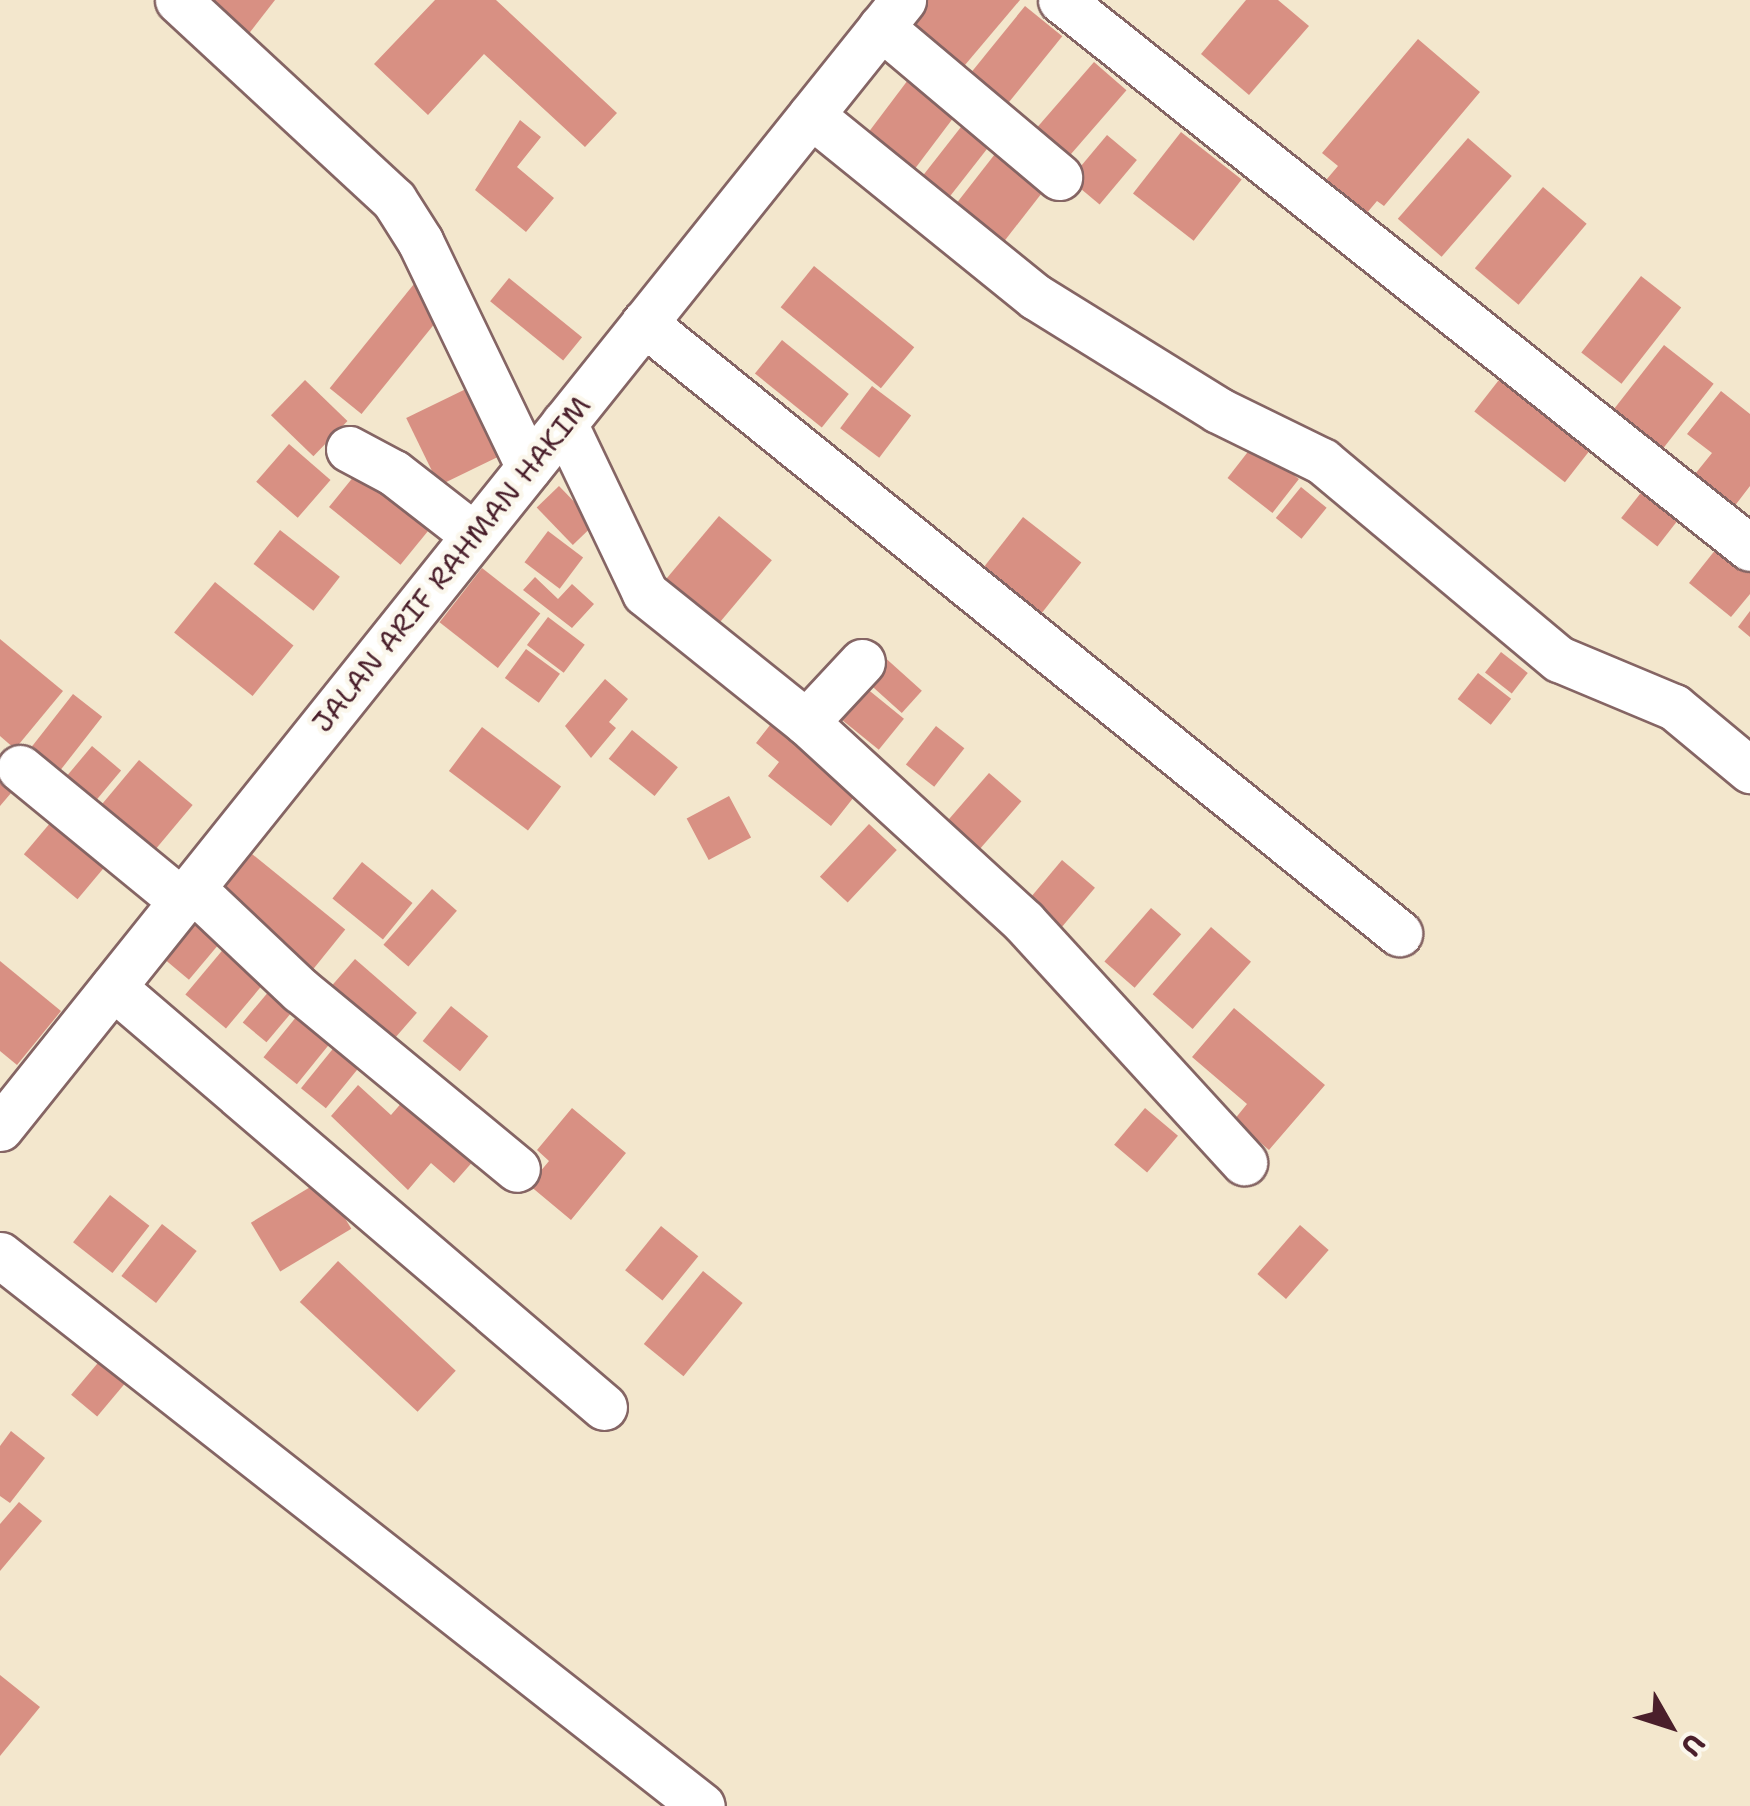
<!DOCTYPE html>
<html>
<head>
<meta charset="utf-8">
<style>
  body { margin:0 }
  #map { position:relative; width:1750px; height:1806px; overflow:hidden; background:#f3e7cd; font-family:"Shantell Sans",sans-serif }
  div>[style] { position:absolute }
  [style*='--x'] { left:calc(var(--x)*1px); top:calc(var(--y)*1px); width:calc(var(--w)*1px); rotate:calc(var(--a)*1deg) }
  .building>* { inset:0; background:#d89083; transform-origin:0 0 }
  .roads { filter:drop-shadow(2px 0 #856564) drop-shadow(-2px 0 #856564) drop-shadow(0 2px #856564) drop-shadow(0 -2px #856564) }
  .minor>* { height:45px; margin:-22.5px; padding:0 22.5px; transform-origin:22.5px; border-radius:22.5px; background:#fff }
  span { translate:-50% -50%; white-space:nowrap; text-align:center; line-height:1.15; -webkit-text-stroke:9px #fbf7ec; paint-order:stroke }
  .street-label { font-size:28px; color:#4a1f2b }
  .north { position:absolute; left:1620px; top:1676px; width:100px; height:100px; -webkit-text-stroke:8px #fbf7ec; paint-order:stroke; rotate:129deg; font-size:28px; font-weight:700; line-height:40px; text-align:center; color:#4a1f2b }
  .north::after { content:''; display:block; margin:auto; width:35px; height:45px; background:#4a1f2b; clip-path:polygon(50% 0,100% 100%,50% 72%,0 100%) }
</style>
</head>
<body>
<div id="map">
  <div class="building">
    <div style="clip-path:polygon(202px 0,275px 0,247px 36px)"></div>
    <div style="clip-path:polygon(435px 0,496px 0,617px 113px,585px 147px,484px 54px,428px 115px,374px 64px)"></div>
    <div style="clip-path:polygon(926px 0,1020px 0,954px 78px,899px 32px)"></div>
    <div style="clip-path:polygon(1246px 0,1278px 0,1309px 26px,1249px 95px,1201px 54px)"></div>
    <div style="left:1025px;top:6px;width:48px;height:102px;rotate:39deg"></div>
    <div style="clip-path:polygon(1418px 39px,1480px 92px,1384px 206px,1377px 201px,1355px 227px,1315px 193px,1338px 166px,1322px 153px)"></div>
    <div style="left:1094px;top:62px;width:43px;height:104px;rotate:41deg"></div>
    <div style="left:914px;top:72px;width:59px;height:84px;rotate:37deg"></div>
    <div style="left:968px;top:118px;width:34px;height:82px;rotate:38deg"></div>
    <div style="clip-path:polygon(520px 120px,541px 137px,517px 167px,554px 198px,526px 232px,475px 190px)"></div>
    <div style="left:1181px;top:132px;width:77px;height:78px;rotate:38deg"></div>
    <div style="left:1107px;top:135px;width:39px;height:58px;rotate:40deg"></div>
    <div style="left:1468px;top:138px;width:58px;height:107px;rotate:41deg"></div>
    <div style="left:1002px;top:145px;width:61px;height:83px;rotate:38deg"></div>
    <div style="left:1543px;top:187px;width:57px;height:106px;rotate:40deg"></div>
    <div style="left:814px;top:266px;width:129px;height:53px;rotate:39deg"></div>
    <div style="left:1641px;top:276px;width:51px;height:97px;rotate:38deg"></div>
    <div style="left:509px;top:278px;width:94px;height:30px;rotate:39deg"></div>
    <div style="left:414px;top:284px;width:41px;height:134px;rotate:39deg"></div>
    <div style="left:782px;top:340px;width:86px;height:43px;rotate:39deg"></div>
    <div style="left:1664px;top:345px;width:63px;height:85px;rotate:38deg"></div>
    <div style="left:1502px;top:376px;width:115px;height:45px;rotate:38deg"></div>
    <div style="left:305px;top:380px;width:59px;height:49px;rotate:44deg"></div>
    <div style="left:872px;top:386px;width:49px;height:53px;rotate:37deg"></div>
    <div style="left:470px;top:387px;width:75px;height:71px;rotate:64deg"></div>
    <div style="clip-path:polygon(1721px 391px,1750px 414px,1750px 486px,1727px 516px,1687px 484px,1712px 453px,1687px 434px)"></div>
    <div style="left:289px;top:444px;width:55px;height:50px;rotate:41deg"></div>
    <div style="left:1254px;top:444px;width:57px;height:43px;rotate:38deg"></div>
    <div style="left:363px;top:465px;width:92px;height:54px;rotate:39deg"></div>
    <div style="left:1647px;top:485px;width:46px;height:42px;rotate:38deg"></div>
    <div style="left:559px;top:486px;width:52px;height:31px;rotate:46deg"></div>
    <div style="left:1301px;top:487px;width:33px;height:40px;rotate:39deg"></div>
    <div style="left:719px;top:516px;width:69px;height:93px;rotate:40deg"></div>
    <div style="left:1023px;top:517px;width:74px;height:80px;rotate:38deg"></div>
    <div style="left:280px;top:530px;width:76px;height:43px;rotate:38deg"></div>
    <div style="left:548px;top:531px;width:44px;height:39px;rotate:37deg"></div>
    <div style="clip-path:polygon(1720px 544px,1750px 568px,1750px 594px,1731px 617px,1689px 583px)"></div>
    <div style="left:482px;top:568px;width:74px;height:69px;rotate:38deg"></div>
    <div style="clip-path:polygon(535px 577px,558px 599px,572px 584px,594px 604px,572px 628px,523px 590px)"></div>
    <div style="left:215px;top:582px;width:101px;height:65px;rotate:39deg"></div>
    <div style="clip-path:polygon(1750px 611px,1750px 637px,1738px 627px)"></div>
    <div style="left:548px;top:617px;width:46px;height:35px;rotate:37deg"></div>
    <div style="clip-path:polygon(0 639px,63px 691px,15px 749px,0 736px)"></div>
    <div style="left:526px;top:649px;width:42px;height:36px;rotate:36deg"></div>
    <div style="left:1501px;top:652px;width:34px;height:26px;rotate:38deg"></div>
    <div style="left:881px;top:654px;width:55px;height:30px;rotate:42deg"></div>
    <div style="left:1478px;top:673px;width:42px;height:33px;rotate:38deg"></div>
    <div style="clip-path:polygon(605px 679px,628px 699px,609px 722px,616px 728px,591px 758px,565px 726px)"></div>
    <div style="left:855px;top:679px;width:63px;height:40px;rotate:39deg"></div>
    <div style="left:73px;top:694px;width:37px;height:67px;rotate:38deg"></div>
    <div style="clip-path:polygon(778px 715px,865px 783px,831px 826px,768px 776px,779px 762px,756px 743px)"></div>
    <div style="left:936px;top:726px;width:36px;height:49px;rotate:38deg"></div>
    <div style="left:482px;top:727px;width:99px;height:55px;rotate:37deg"></div>
    <div style="left:632px;top:730px;width:59px;height:37px;rotate:39deg"></div>
    <div style="left:92px;top:746px;width:38px;height:48px;rotate:40deg"></div>
    <div style="left:139px;top:760px;width:70px;height:58px;rotate:40deg"></div>
    <div style="clip-path:polygon(0 771px,17px 786px,0 806px)"></div>
    <div style="left:989px;top:773px;width:43px;height:80px;rotate:41deg"></div>
    <div style="left:729px;top:796px;width:47px;height:48px;rotate:62deg"></div>
    <div style="left:56px;top:816px;width:70px;height:50px;rotate:40deg"></div>
    <div style="left:869px;top:824px;width:38px;height:72px;rotate:43deg"></div>
    <div style="left:252px;top:854px;width:120px;height:52px;rotate:39deg"></div>
    <div style="left:1062px;top:860px;width:43px;height:59px;rotate:40deg"></div>
    <div style="left:362px;top:862px;width:65px;height:47px;rotate:39deg"></div>
    <div style="left:432px;top:889px;width:33px;height:74px;rotate:41deg"></div>
    <div style="left:1151px;top:908px;width:40px;height:71px;rotate:41deg"></div>
    <div style="left:187px;top:909px;width:47px;height:53px;rotate:40deg"></div>
    <div style="left:1211px;top:927px;width:53px;height:89px;rotate:41deg"></div>
    <div style="left:231px;top:940px;width:53px;height:71px;rotate:40deg"></div>
    <div style="left:355px;top:959px;width:82px;height:48px;rotate:41deg"></div>
    <div style="clip-path:polygon(0 961px,61px 1011px,17px 1065px,0 1051px)"></div>
    <div style="left:280px;top:978px;width:31px;height:58px;rotate:40deg"></div>
    <div style="left:305px;top:1006px;width:43px;height:66px;rotate:39deg"></div>
    <div style="left:451px;top:1006px;width:48px;height:45px;rotate:39deg"></div>
    <div style="clip-path:polygon(1234px 1008px,1325px 1085px,1269px 1150px,1234px 1120px,1247px 1104px,1192px 1057px)"></div>
    <div style="left:340px;top:1040px;width:32px;height:62px;rotate:39deg"></div>
    <div style="clip-path:polygon(358px 1085px,391px 1115px,410px 1093px,475px 1159px,454px 1183px,431px 1163px,408px 1190px,331px 1116px)"></div>
    <div style="clip-path:polygon(572px 1108px,626px 1153px,571px 1220px,529px 1185px,549px 1161px,537px 1150px)"></div>
    <div style="left:1145px;top:1108px;width:43px;height:48px;rotate:40deg"></div>
    <div style="left:322px;top:1180px;width:57px;height:83px;rotate:59deg"></div>
    <div style="left:110px;top:1195px;width:50px;height:60px;rotate:38deg"></div>
    <div style="left:162px;top:1224px;width:44px;height:66px;rotate:38deg"></div>
    <div style="left:1300px;top:1225px;width:38px;height:65px;rotate:41deg"></div>
    <div style="left:661px;top:1226px;width:48px;height:57px;rotate:39deg"></div>
    <div style="left:338px;top:1261px;width:161px;height:56px;rotate:43deg"></div>
    <div style="left:703px;top:1271px;width:51px;height:94px;rotate:39deg"></div>
    <div style="left:102px;top:1358px;width:34px;height:48px;rotate:40deg"></div>
    <div style="clip-path:polygon(11px 1431px,45px 1458px,10px 1503px,0 1496px,0 1446px)"></div>
    <div style="clip-path:polygon(19px 1502px,42px 1521px,0 1571px,0 1524px)"></div>
    <div style="clip-path:polygon(0 1675px,40px 1707px,0 1756px)"></div>
  </div>
  <div class="roads">
    <div class="minor">
      <div style="--x:178;--y:0;--w:294;--a:42.8"></div>
      <div style="--x:394;--y:200;--w:49;--a:57.6"></div>
      <div style="--x:420;--y:241;--w:251;--a:64.3"></div>
      <div style="--x:1061;--y:0;--w:880;--a:38.5"></div>
      <div style="--x:881;--y:27;--w:233;--a:40.1"></div>
      <div style="--x:811;--y:115;--w:289;--a:39"></div>
      <div style="--x:1036;--y:297;--w:214;--a:31.8"></div>
      <div style="--x:1218;--y:410;--w:116;--a:26.1"></div>
      <div style="--x:1322;--y:461;--w:309;--a:39.9"></div>
      <div style="--x:1559;--y:659;--w:125;--a:22.7"></div>
      <div style="--x:1674;--y:707;--w:99;--a:39.7"></div>
      <div style="--x:644;--y:323;--w:971;--a:38.94"></div>
      <div style="--x:564;--y:423;--w:188;--a:64.5"></div>
      <div style="--x:645;--y:593;--w:206;--a:38.7"></div>
      <div style="--x:806;--y:722;--w:296;--a:42.5"></div>
      <div style="--x:1024;--y:922;--w:326;--a:47.5"></div>
      <div style="--x:349;--y:449;--w:51;--a:28.1"></div>
      <div style="--x:394;--y:473;--w:101;--a:37.8"></div>
      <div style="--x:806;--y:722;--w:82;--a:-47"></div>
      <div style="--x:20;--y:768;--w:210;--a:39.4"></div>
      <div style="--x:192;--y:888;--w:149;--a:43.4"></div>
      <div style="--x:300;--y:990;--w:281;--a:39.5"></div>
      <div style="--x:113;--y:987;--w:646;--a:40.54"></div>
      <div style="--x:0;--y:1128;--w:1445;--a:-51.32"></div>
      <div style="--x:0;--y:1255;--w:892;--a:38.13"></div>
    </div>
  </div>
  <div class="street-label">
    <span style="left:451px;top:564px;rotate:-51deg">JALAN ARIF RAHMAN HAKIM</span>
  </div>
  <div class="north">U</div>
</div>
</body>
</html>
